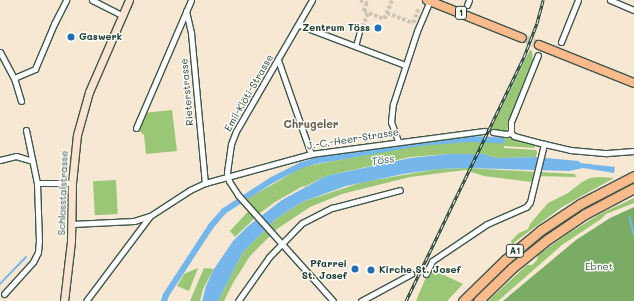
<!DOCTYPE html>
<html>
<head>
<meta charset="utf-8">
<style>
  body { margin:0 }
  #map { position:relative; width:634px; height:301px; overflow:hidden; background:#f7e8d4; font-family:Mali,sans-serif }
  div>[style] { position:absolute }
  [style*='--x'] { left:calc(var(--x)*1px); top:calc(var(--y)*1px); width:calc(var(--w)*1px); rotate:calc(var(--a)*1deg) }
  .green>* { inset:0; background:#99c775; transform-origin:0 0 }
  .forest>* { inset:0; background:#7aac66 }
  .water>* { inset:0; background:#76b7eb }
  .stream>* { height:1.5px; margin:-0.75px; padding:0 0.75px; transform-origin:0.75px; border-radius:0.75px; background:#76b7eb }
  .canal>* { height:6px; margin:-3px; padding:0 3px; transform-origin:3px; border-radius:3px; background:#76b7eb }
  .pedestrian-tunnel>* { height:3.5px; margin-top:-1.75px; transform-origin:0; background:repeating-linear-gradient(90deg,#ccc6b4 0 3.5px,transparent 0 5.5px) }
  .primary-tunnel>* { height:8px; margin-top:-4px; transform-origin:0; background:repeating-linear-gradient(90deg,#ccc6b4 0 8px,transparent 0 12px) }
  .roads { filter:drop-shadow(1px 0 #3f574c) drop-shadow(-1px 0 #3f574c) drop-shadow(0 1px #3f574c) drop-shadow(0 -1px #3f574c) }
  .pedestrian>* { height:3.5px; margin:-1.75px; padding:0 1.75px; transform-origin:1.75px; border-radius:1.75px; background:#fff }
  .minor>* { height:5px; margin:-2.5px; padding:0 2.5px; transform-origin:2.5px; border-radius:2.5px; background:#fff }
  .secondary>* { height:7px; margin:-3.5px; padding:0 3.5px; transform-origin:3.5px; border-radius:3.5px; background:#fde4d1 }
  .primary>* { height:8px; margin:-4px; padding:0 4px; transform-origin:4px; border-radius:4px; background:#fbbb8c }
  .motorway>* { height:9px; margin:-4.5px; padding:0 4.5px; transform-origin:4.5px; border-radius:4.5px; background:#fbbb8c }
  .rail>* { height:3px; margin-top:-1.5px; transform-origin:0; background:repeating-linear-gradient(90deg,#fdfcf7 0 4.5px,#1f3d34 0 9px); box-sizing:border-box; border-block:1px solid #1f3d34 }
  .dots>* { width:11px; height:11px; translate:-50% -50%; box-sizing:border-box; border:2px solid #fdfcf7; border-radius:50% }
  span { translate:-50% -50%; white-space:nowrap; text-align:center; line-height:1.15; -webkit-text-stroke:3px #fdfcf7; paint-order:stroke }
  .shield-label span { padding:1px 3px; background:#fdfcf7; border:1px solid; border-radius:3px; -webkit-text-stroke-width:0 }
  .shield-label { font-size:9px; color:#1f3d34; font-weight:700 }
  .poi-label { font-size:10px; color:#1f3d34; font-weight:700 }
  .right { translate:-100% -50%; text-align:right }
  .left { translate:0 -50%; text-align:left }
  .street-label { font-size:10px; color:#1f3d34 }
  .park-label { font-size:10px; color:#3e6044 }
  .neighbourhood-label { font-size:11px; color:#696253; font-weight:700 }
  .water-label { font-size:11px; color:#39626b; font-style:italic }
</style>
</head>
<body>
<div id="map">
  <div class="green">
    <div style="clip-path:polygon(530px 50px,532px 51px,533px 62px,507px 130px,503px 132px,491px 129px)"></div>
    <div style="clip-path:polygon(172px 110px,177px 151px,146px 154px,144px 135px,136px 128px,143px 113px)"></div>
    <div style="clip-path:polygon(505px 137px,534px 145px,535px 148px,504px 146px,504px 148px,536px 150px,537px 152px,536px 157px,496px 158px,483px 154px,449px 154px,410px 157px,326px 176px,304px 187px,303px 186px,275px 202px,260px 213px,235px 237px,230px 231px,253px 206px,247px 199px,303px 167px,420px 144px,482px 140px,504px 143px)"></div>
    <div style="clip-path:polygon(467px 168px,575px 174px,576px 177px,536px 176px,531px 182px,484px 176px,465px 170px,410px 177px,342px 194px,310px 207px,277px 229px,250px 256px,233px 283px,224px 301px,218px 301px,243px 252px,277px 218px,302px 202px,363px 182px,438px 169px)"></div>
    <div style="clip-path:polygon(599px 177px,614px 178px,562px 207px,512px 244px,511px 241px,519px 233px,528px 229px,530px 224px,548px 203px,568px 193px,582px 182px,590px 178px)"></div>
    <div style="left:116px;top:180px;width:34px;height:23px;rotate:87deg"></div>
    <div style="clip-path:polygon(634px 198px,634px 203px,606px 214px,601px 219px,562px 245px,498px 301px,488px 301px,527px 265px,532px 265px,537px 260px,538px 255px,566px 235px,600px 214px)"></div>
    <div style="clip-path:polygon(198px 268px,189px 291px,177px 286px,184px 274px)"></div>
    <div style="clip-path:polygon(204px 268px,214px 269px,203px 289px,200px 301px,190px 301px)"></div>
    <div style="clip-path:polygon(431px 269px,463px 284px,447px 301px,416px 301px,426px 277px,430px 277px,431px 274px,428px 271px)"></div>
  </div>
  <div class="forest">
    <div style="clip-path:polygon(634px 207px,634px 301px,503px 301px,576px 240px,610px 218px)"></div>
  </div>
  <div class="water">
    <div style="clip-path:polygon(449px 154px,483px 154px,496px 158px,535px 157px,579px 161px,580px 163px,615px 167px,614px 173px,583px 168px,569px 171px,467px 168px,438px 169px,403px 174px,346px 186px,302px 202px,277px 218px,243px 252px,218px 301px,202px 301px,206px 286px,214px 269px,233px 241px,248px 226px,282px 200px,326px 176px,410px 158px)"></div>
  </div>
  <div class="stream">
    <div style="--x:630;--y:217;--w:17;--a:77"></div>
    <div style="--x:0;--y:284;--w:37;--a:-46"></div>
  </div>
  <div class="canal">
    <div style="--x:164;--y:301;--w:6;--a:-72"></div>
    <div style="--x:166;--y:295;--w:82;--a:-56.9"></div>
    <div style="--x:211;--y:226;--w:20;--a:-49"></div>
    <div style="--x:224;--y:211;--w:57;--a:-32.9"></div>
    <div style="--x:272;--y:180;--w:34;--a:-27"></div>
    <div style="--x:302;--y:165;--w:14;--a:-17"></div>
    <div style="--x:315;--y:161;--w:106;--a:-9.8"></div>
    <div style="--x:419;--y:143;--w:50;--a:-4.6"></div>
    <div style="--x:469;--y:139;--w:33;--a:2"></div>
  </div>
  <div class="pedestrian-tunnel">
    <div style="--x:360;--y:0;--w:8;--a:23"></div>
    <div style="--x:367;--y:3;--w:9;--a:111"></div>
    <div style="--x:364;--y:11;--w:22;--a:22"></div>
    <div style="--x:384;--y:19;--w:21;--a:-67"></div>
    <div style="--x:387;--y:13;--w:28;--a:21"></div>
    <div style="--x:413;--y:23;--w:15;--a:-70"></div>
    <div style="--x:360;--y:32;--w:21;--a:-67"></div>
  </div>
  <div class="primary-tunnel">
    <div style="--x:522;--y:38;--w:18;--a:22"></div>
  </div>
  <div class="roads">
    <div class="pedestrian">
      <div style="--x:356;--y:47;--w:16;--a:-75"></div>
    </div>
    <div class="minor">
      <div style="--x:92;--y:0;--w:35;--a:27"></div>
      <div style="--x:312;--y:0;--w:151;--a:120.1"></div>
      <div style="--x:236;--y:131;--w:14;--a:111"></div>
      <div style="--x:231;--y:144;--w:29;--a:98"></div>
      <div style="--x:227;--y:173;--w:8;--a:76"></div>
      <div style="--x:229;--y:181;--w:17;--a:57"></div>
      <div style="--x:238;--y:195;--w:142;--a:48.1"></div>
      <div style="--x:610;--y:0;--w:26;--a:23"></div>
      <div style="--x:467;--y:5;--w:5;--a:-68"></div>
      <div style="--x:186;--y:11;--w:23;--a:77"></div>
      <div style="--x:191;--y:33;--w:151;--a:84.7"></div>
      <div style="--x:299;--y:25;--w:113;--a:20.7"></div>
      <div style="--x:561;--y:42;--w:45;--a:-68"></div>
      <div style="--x:0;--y:52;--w:30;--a:62"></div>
      <div style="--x:14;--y:78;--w:24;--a:73"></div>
      <div style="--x:278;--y:60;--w:100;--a:70.7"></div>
      <div style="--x:14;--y:78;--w:23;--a:-23"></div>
      <div style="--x:35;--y:69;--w:49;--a:-67.1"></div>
      <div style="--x:54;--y:24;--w:27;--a:-63"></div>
      <div style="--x:136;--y:128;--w:139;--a:-66.7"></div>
      <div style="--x:26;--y:130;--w:54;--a:78.3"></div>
      <div style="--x:37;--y:183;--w:35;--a:0"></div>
      <div style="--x:493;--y:132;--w:13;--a:9"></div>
      <div style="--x:506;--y:134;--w:5;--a:-11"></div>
      <div style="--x:511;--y:133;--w:4;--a:45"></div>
      <div style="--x:514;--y:136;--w:23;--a:15"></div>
      <div style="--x:536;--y:142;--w:35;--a:13"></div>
      <div style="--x:570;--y:150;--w:37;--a:5"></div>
      <div style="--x:607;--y:153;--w:27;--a:-4"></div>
      <div style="--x:511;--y:133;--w:11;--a:-90"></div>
      <div style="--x:511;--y:122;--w:72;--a:-68.1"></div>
      <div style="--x:398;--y:141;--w:20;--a:-110"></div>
      <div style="--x:391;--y:122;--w:18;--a:-84"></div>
      <div style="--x:393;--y:104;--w:77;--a:-71.8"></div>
      <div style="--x:417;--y:31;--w:33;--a:-67"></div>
      <div style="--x:0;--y:160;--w:16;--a:-14"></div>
      <div style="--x:16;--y:156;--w:17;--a:17"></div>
      <div style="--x:72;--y:224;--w:62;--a:-2.8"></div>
      <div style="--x:134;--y:221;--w:16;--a:-18"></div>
      <div style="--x:426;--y:274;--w:14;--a:-65"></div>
      <div style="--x:432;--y:261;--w:66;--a:-33.9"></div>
      <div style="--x:487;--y:224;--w:43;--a:-23.6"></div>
      <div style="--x:526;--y:207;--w:6;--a:-51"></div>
      <div style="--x:530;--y:202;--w:60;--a:-76.4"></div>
      <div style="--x:4;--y:294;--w:43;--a:-47.8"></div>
      <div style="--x:33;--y:262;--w:11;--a:-63"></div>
      <div style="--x:38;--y:252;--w:11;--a:-85"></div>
      <div style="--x:39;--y:241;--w:58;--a:-92"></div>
      <div style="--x:86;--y:301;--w:106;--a:-53"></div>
      <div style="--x:150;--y:216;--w:48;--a:-33"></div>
      <div style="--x:190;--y:190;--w:17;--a:-25"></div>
      <div style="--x:205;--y:183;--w:110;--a:-15.3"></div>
      <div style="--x:311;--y:154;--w:175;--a:-7.6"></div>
      <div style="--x:238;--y:301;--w:54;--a:-54.8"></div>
      <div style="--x:269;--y:257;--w:47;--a:-45.9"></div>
      <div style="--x:302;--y:223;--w:34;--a:-27"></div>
      <div style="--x:332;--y:208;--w:70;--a:-14.8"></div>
      <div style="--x:361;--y:301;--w:57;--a:-28.4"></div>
    </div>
    <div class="secondary">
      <div style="--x:64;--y:301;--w:60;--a:-83.3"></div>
      <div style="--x:71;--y:241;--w:58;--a:-89"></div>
      <div style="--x:72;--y:183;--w:48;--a:-84.1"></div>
      <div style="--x:77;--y:135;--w:45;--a:-74.4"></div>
      <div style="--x:89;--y:92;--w:100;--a:-66.5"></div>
    </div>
    <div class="primary">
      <div style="--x:427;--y:0;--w:102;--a:21.8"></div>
      <div style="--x:539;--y:45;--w:102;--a:21.8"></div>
    </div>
    <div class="motorway">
      <div style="--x:463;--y:301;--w:59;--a:-44.3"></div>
      <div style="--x:505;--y:260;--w:47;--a:-39.8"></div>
      <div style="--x:541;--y:230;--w:47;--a:-33.7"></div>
      <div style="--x:580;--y:204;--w:61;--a:-27.4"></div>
      <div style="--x:478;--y:301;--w:47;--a:-44.1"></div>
      <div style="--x:512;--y:268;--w:46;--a:-38.9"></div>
      <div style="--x:548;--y:239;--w:45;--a:-34"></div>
      <div style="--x:585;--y:214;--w:55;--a:-28"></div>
    </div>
  </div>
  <div class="rail">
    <div style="--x:406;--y:301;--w:271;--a:-64.2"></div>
    <div style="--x:524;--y:57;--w:36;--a:-69"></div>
    <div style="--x:537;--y:23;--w:24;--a:-75"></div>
  </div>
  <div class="dots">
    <div style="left:378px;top:28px;background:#1f6fb2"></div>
    <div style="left:71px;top:37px;background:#1f6fb2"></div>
    <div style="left:355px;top:269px;background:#1f6fb2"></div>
    <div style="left:371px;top:270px;background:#1f6fb2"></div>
  </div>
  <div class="shield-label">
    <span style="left:461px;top:13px">1</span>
    <span style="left:515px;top:251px">A1</span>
  </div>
  <div class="poi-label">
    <span class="right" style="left:370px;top:28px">Zentrum Töss</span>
    <span class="left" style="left:79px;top:37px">Gaswerk</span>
    <span class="right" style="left:347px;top:269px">Pfarrei<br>St. Josef</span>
    <span class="left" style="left:379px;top:270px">Kirche St. Josef</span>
  </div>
  <div class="street-label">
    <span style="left:187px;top:92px;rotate:-95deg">Rieterstrasse</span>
    <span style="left:249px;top:93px;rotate:-60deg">Emil-Klöti-Strasse</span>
    <span style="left:353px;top:139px;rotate:-9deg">J.-C.-Heer-Strasse</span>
    <span style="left:63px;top:193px;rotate:-88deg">Schlosstalstrasse</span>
  </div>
  <div class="park-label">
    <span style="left:599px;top:267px">Ebnet</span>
  </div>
  <div class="neighbourhood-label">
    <span style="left:311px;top:124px">Chrugeler</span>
  </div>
  <div class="water-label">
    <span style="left:383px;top:160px;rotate:-9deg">Töss</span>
  </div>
</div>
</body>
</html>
